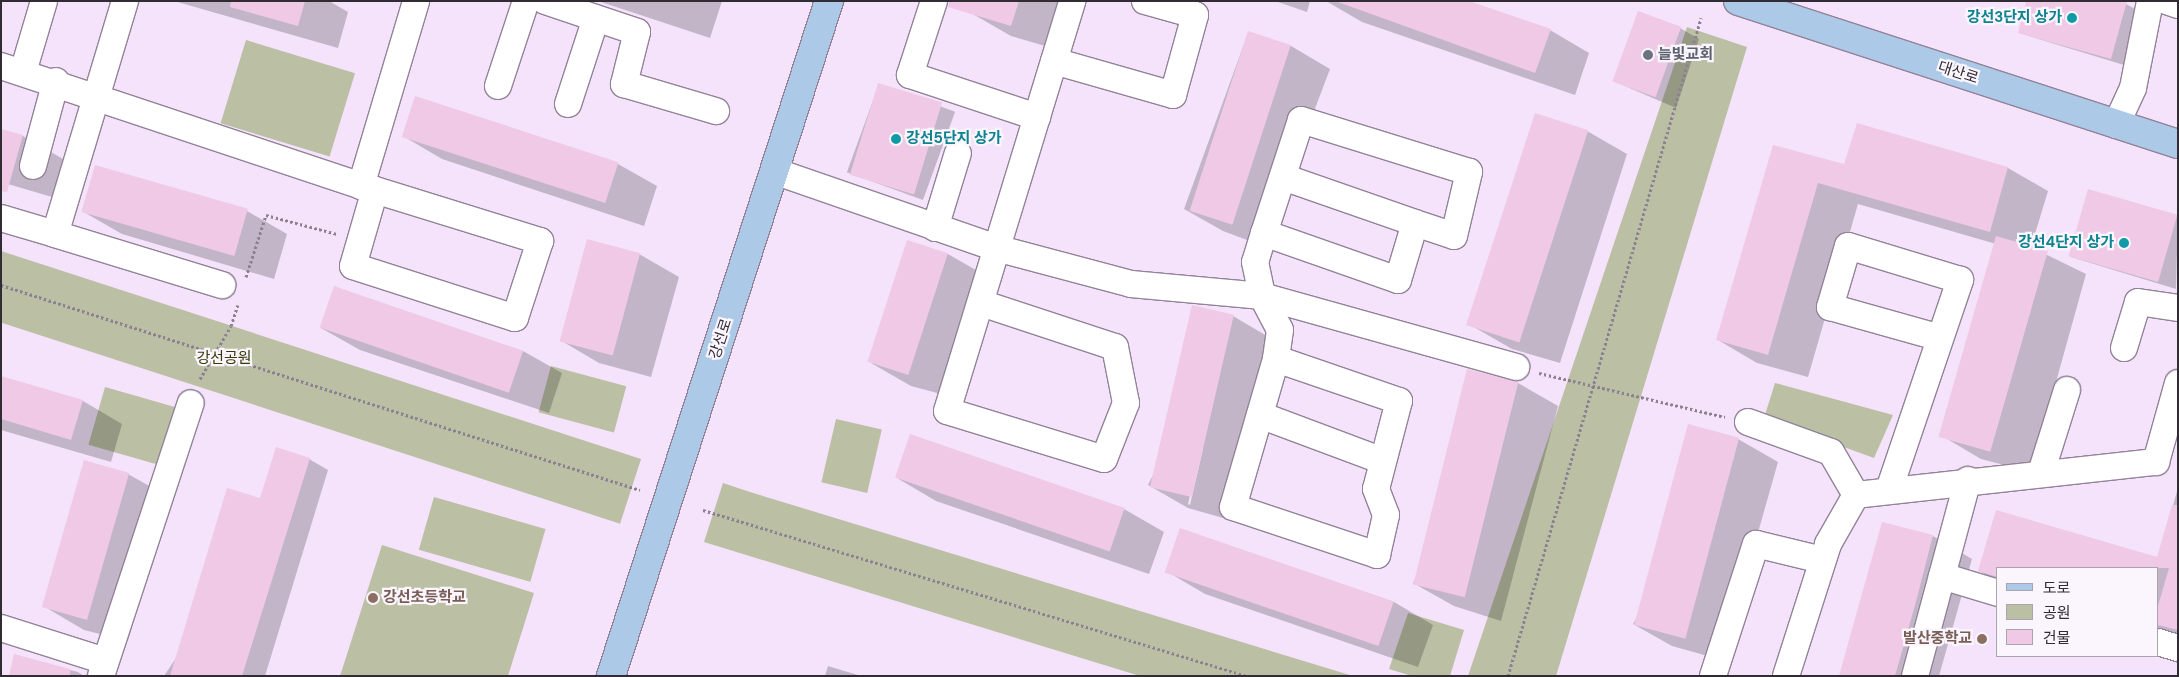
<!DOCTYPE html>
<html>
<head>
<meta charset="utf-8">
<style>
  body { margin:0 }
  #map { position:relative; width:2179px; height:677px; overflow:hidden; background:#f4e3fb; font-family:"DM Sans","Noto Sans KR",sans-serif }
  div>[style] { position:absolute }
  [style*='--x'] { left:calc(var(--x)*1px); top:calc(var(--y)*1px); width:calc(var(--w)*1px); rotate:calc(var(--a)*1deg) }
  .green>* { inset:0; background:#bbbfa4; transform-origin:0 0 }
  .shadow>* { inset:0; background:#0003; transform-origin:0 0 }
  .building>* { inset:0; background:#efc9e5; transform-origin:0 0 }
  .path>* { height:3px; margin-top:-1.5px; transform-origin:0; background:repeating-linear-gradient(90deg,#8c8191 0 2.5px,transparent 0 5px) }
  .roads { filter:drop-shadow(1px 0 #928398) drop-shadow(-1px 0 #928398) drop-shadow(0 1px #928398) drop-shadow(0 -1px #928398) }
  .minor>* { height:26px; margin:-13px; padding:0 13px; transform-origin:13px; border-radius:13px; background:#fff }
  .major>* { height:28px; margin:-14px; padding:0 14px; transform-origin:14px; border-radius:14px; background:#adc9e8 }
  .dots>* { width:14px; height:14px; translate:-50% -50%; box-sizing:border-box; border:2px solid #fbf5fe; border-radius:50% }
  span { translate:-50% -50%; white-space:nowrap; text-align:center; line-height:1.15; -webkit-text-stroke:4.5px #fbf5fe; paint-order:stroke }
  .culture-label { font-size:15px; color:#0d838f; font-weight:700 }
  .right { translate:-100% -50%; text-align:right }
  .left { translate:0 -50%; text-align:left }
  .worship-label { font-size:15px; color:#5b616d; font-weight:700 }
  .street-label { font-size:15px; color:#312b34 }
  .park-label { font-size:15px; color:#353a07 }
  .education-label { font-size:15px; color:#785e54; font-weight:700 }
  .frame { position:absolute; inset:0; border:2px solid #312b34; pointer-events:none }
  .legend { position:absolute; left:1996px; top:567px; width:162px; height:90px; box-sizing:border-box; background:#fbf5fe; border:1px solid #aaa4ad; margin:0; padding:6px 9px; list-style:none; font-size:15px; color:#312b34 }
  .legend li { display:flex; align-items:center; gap:10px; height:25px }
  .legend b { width:25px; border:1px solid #aaa4ad }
</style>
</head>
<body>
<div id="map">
  <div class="green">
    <div style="clip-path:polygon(1687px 27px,1747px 47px,1556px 676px,1468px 676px)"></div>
    <div style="left:246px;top:40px;width:114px;height:87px;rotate:17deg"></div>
    <div style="left:1px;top:251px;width:673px;height:68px;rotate:18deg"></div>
    <div style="left:551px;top:366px;width:78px;height:48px;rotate:15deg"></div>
    <div style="clip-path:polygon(1775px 383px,1893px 415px,1874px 458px,1764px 418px)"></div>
    <div style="left:105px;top:387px;width:79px;height:60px;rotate:16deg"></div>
    <div style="left:836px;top:419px;width:47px;height:65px;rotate:13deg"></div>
    <div style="clip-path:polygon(723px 483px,750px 492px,1353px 676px,1140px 676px,704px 542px)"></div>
    <div style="left:434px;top:497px;width:116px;height:55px;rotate:16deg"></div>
    <div style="clip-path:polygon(382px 545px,534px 593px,508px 676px,340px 676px)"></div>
    <div style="clip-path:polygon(1408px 613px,1464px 630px,1450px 676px,1412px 676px,1389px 669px)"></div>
  </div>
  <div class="shadow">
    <div style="clip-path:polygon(174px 1px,329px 1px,348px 12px,338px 48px)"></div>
    <div style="clip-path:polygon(598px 1px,722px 1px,710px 38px)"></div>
    <div style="clip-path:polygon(975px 1px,1066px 1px,1052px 48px,1011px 36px,971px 13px)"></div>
    <div style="clip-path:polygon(1275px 1px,1310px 1px,1307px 12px)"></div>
    <div style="clip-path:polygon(1326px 1px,1465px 1px,1550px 30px,1589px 53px,1575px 95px,1362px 22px)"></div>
    <div style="clip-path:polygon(2126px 4px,2139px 11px,2124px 65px,2019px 33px)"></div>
    <div style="clip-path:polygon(1680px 28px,1699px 39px,1676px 108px,1618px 83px)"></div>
    <div style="clip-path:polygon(1248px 33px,1291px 46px,1330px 69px,1263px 246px,1223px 231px,1184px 209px)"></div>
    <div style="left:879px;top:84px;width:81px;height:94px;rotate:20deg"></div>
    <div style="clip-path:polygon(416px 97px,618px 164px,657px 186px,644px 226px,442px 159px,403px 136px)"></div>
    <div style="clip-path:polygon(1857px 125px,2008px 168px,2048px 191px,2031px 247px,2086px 274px,2031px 472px,1981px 459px,1942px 436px,1996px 244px,1858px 204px,1808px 377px,1757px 363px,1718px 340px,1774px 146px,1845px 165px)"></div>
    <div style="clip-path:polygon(1px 130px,23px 136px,63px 159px,52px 197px,1px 182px)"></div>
    <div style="clip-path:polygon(1587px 131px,1627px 154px,1560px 363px,1512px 349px,1472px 326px)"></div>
    <div style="clip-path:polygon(96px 166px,247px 211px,287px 234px,274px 279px,122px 234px,82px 211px)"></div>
    <div style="clip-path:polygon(2178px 215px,2176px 289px,2071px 257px)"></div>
    <div style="clip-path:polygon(908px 242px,948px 254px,988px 277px,952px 397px,911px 386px,871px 363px)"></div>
    <div style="clip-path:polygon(639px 254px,679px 277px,651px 377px,599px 363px,560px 340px)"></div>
    <div style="clip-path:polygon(334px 288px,523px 351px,562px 373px,549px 413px,360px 350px,321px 328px)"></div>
    <div style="clip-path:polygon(evenodd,1233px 316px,1272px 339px,1230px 520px,1188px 508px,1148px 485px,1233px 316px,1201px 448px,1203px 449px,1190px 505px,1188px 504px,1201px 448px)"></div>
    <div style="clip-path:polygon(1px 377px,83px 401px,122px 424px,111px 462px,1px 430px)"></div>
    <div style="clip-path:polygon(1518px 383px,1558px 406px,1501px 621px,1454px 606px,1413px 583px)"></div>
    <div style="clip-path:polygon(1738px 439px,1778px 462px,1722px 660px,1672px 646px,1633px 624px)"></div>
    <div style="clip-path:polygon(309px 459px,328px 470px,265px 676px,164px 676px)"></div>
    <div style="clip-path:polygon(128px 474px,167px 496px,128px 641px,84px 630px,45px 607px)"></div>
    <div style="clip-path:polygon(897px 478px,1124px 509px,1164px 532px,1149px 574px,936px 501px)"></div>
    <div style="clip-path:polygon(2178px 488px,2178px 642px,2158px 637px,2158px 568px,1998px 568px,1998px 581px,1979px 571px,1997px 511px,2158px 558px)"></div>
    <div style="clip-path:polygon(1180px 529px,1394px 602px,1433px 625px,1418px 667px,1205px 594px,1166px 571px)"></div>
    <div style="clip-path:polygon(1933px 536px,1972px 559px,1939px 676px,1840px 676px)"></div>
    <div style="clip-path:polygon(15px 656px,78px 672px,84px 676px,10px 676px)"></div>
    <div style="clip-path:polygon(828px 666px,861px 676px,825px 676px)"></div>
  </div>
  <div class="building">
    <div style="clip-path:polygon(231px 1px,305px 1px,298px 26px,230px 7px)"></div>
    <div style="clip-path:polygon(949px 1px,1019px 1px,1011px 26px,948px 7px)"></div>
    <div style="clip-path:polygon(1335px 1px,1469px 1px,1551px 29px,1535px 73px)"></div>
    <div style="clip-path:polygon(2026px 1px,2127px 1px,2111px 59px,2018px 33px)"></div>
    <div style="left:1638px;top:11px;width:46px;height:75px;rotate:20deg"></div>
    <div style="left:1248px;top:31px;width:45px;height:189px;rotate:18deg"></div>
    <div style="left:878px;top:83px;width:67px;height:96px;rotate:17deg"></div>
    <div style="left:415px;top:96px;width:214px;height:43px;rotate:18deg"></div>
    <div style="left:1535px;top:113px;width:56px;height:223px;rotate:18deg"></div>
    <div style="clip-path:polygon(1857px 123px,2008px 167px,1990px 232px,1818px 183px,1768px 355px,1716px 340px,1773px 145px,1844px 164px)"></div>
    <div style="clip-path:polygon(1px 129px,23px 135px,7px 192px,1px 191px)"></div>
    <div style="left:95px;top:165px;width:159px;height:49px;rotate:16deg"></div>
    <div style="left:2088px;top:189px;width:93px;height:70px;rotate:16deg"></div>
    <div style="left:1996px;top:236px;width:54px;height:209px;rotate:16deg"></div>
    <div style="left:587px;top:239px;width:55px;height:106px;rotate:15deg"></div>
    <div style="left:907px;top:240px;width:43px;height:128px;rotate:18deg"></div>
    <div style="left:334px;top:286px;width:200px;height:44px;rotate:19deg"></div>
    <div style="left:1192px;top:305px;width:43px;height:187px;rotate:13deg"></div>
    <div style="left:1467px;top:369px;width:53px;height:222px;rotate:14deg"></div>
    <div style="clip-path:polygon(1px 376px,83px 400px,71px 440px,1px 419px)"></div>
    <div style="left:1688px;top:424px;width:53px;height:208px;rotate:15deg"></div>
    <div style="left:910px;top:434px;width:227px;height:46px;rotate:19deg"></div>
    <div style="clip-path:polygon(276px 447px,310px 458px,242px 676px,170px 676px,227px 488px,260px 498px)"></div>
    <div style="left:84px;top:460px;width:47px;height:153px;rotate:16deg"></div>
    <div style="clip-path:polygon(2172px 505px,2178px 505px,2178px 630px,2158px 625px,2158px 606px,2169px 568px,1998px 568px,1998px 577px,1978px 571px,1996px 510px,2157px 557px)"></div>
    <div style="clip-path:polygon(1882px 522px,1933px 535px,1917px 598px,1895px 676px,1839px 676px)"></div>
    <div style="left:1180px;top:528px;width:226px;height:47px;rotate:19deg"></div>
    <div style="clip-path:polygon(14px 654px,70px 669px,70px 676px,9px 676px)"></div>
  </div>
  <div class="path">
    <div style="--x:246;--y:277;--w:65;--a:-72.1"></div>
    <div style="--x:266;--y:215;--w:73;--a:15"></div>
    <div style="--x:1;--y:285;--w:671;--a:17.79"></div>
    <div style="--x:1539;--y:373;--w:191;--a:13.3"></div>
    <div style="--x:200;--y:379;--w:61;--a:-59.7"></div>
    <div style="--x:231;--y:326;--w:22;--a:-72"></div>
    <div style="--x:703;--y:510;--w:569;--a:16.97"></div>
    <div style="--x:1508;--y:676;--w:686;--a:-73.65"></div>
  </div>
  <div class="roads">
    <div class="minor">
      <div style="--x:125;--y:1;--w:243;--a:106.7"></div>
      <div style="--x:55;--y:234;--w:175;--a:17"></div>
      <div style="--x:545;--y:1;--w:97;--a:18.6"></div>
      <div style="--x:637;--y:32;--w:54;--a:104"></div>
      <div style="--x:624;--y:84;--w:96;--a:16.4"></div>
      <div style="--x:934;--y:1;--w:78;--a:108"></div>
      <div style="--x:910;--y:75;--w:134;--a:18.3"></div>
      <div style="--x:2166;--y:1;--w:13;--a:18"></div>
      <div style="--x:1054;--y:61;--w:124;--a:15.9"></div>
      <div style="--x:1173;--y:95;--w:83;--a:-74.6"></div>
      <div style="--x:1195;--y:15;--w:52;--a:-164.4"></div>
      <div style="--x:1;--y:66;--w:379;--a:18.4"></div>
      <div style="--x:361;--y:186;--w:193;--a:-73.4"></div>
      <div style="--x:23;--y:72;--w:74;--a:-73.5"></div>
      <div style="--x:498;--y:86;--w:89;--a:-71.8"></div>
      <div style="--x:568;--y:104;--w:90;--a:-72"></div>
      <div style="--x:2116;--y:125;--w:41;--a:-65.3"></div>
      <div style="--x:2133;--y:88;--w:89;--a:-78.9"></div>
      <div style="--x:33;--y:166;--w:88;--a:-74.9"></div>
      <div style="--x:774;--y:171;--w:235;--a:19.1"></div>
      <div style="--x:996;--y:248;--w:140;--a:14.9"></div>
      <div style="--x:1131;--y:284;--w:132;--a:5.2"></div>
      <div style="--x:1262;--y:296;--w:264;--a:15.6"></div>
      <div style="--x:1283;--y:177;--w:140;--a:19.2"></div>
      <div style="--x:361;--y:186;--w:15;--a:16"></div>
      <div style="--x:375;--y:190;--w:173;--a:17.2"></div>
      <div style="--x:540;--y:241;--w:81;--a:108"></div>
      <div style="--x:515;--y:318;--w:170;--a:-162.2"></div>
      <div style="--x:353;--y:266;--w:79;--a:-73.9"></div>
      <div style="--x:1;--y:218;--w:56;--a:16.5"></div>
      <div style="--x:935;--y:228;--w:78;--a:-73"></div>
      <div style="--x:1264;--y:233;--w:142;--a:19.3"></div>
      <div style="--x:1398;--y:280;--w:59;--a:-73.4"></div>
      <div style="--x:1415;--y:223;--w:41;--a:18.4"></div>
      <div style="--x:1454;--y:236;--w:66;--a:-76.8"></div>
      <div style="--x:1469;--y:172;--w:176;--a:-162.8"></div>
      <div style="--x:1301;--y:120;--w:119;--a:108.1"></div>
      <div style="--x:1264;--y:233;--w:30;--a:107"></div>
      <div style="--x:1255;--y:262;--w:35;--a:78"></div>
      <div style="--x:1262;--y:296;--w:38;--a:62"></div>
      <div style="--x:1280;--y:330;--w:29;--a:98"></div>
      <div style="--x:1276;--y:359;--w:154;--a:106.2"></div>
      <div style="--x:1233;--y:507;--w:152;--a:18.4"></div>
      <div style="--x:1377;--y:555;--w:41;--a:-77.3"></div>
      <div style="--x:1386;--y:515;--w:28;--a:-111"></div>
      <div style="--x:1376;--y:489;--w:91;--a:-75.4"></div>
      <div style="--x:1399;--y:401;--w:130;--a:-161.1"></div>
      <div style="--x:981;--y:303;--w:141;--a:18.2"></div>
      <div style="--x:1115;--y:347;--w:57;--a:78.9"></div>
      <div style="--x:1126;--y:403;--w:60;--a:111.4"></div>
      <div style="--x:1104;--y:459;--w:164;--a:-163"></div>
      <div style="--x:947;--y:411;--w:429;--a:-73"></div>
      <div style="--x:2124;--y:348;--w:48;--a:-73.1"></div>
      <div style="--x:2138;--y:302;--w:40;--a:8.5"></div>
      <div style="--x:1260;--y:415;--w:131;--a:20.5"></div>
      <div style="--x:1748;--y:422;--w:88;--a:19.9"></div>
      <div style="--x:1831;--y:452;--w:50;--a:59.8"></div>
      <div style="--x:2041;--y:473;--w:87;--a:-72.6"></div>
      <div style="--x:1890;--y:487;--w:219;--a:-71.3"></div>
      <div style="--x:1960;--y:280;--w:117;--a:-163.1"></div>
      <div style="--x:1848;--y:246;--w:64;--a:106.4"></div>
      <div style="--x:1830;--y:307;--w:114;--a:15.7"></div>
      <div style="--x:1942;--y:576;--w:59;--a:16.9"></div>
      <div style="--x:1;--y:628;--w:109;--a:17.6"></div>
      <div style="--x:2158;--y:642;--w:21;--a:17"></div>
      <div style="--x:101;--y:676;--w:287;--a:-71.8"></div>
      <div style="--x:1713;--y:676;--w:139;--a:-72"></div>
      <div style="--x:1756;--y:544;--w:68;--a:13.6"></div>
      <div style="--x:1786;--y:676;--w:139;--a:-72.3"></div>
      <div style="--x:1828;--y:544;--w:56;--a:-60.3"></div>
      <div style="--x:1856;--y:495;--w:302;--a:-6.3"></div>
      <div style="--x:2156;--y:462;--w:82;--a:-74.4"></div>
      <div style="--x:1915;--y:676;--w:203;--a:-74.9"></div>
    </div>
    <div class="major">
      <div style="--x:1738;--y:1;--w:463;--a:18"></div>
      <div style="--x:611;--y:676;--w:709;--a:-72.1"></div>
    </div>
  </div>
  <div class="dots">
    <div style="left:2072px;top:18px;background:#0f9aa8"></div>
    <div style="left:1648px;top:55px;background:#6b7280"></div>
    <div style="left:896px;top:139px;background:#0f9aa8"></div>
    <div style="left:2124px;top:243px;background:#0f9aa8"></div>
    <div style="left:373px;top:598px;background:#8d6e63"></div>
    <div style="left:1982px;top:639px;background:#8d6e63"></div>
  </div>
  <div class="culture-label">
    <span class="right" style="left:2062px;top:18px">강선3단지 상가</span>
    <span class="left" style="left:906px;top:139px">강선5단지 상가</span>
    <span class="right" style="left:2114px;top:243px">강선4단지 상가</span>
  </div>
  <div class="worship-label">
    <span class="left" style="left:1658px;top:55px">늘빛교회</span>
  </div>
  <div class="street-label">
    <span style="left:1958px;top:73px;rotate:18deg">대산로</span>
    <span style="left:721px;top:339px;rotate:-72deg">강선로</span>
  </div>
  <div class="park-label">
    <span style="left:224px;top:359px">강선공원</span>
  </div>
  <div class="education-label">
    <span class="left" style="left:383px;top:598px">강선초등학교</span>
    <span class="right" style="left:1972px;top:639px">발산중학교</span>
  </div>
  <div class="frame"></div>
  <ul class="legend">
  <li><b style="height:6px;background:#adc9e8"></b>도로</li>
  <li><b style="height:14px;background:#bbbfa4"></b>공원</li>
  <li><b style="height:14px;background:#efc9e5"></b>건물</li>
  </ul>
</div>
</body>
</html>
